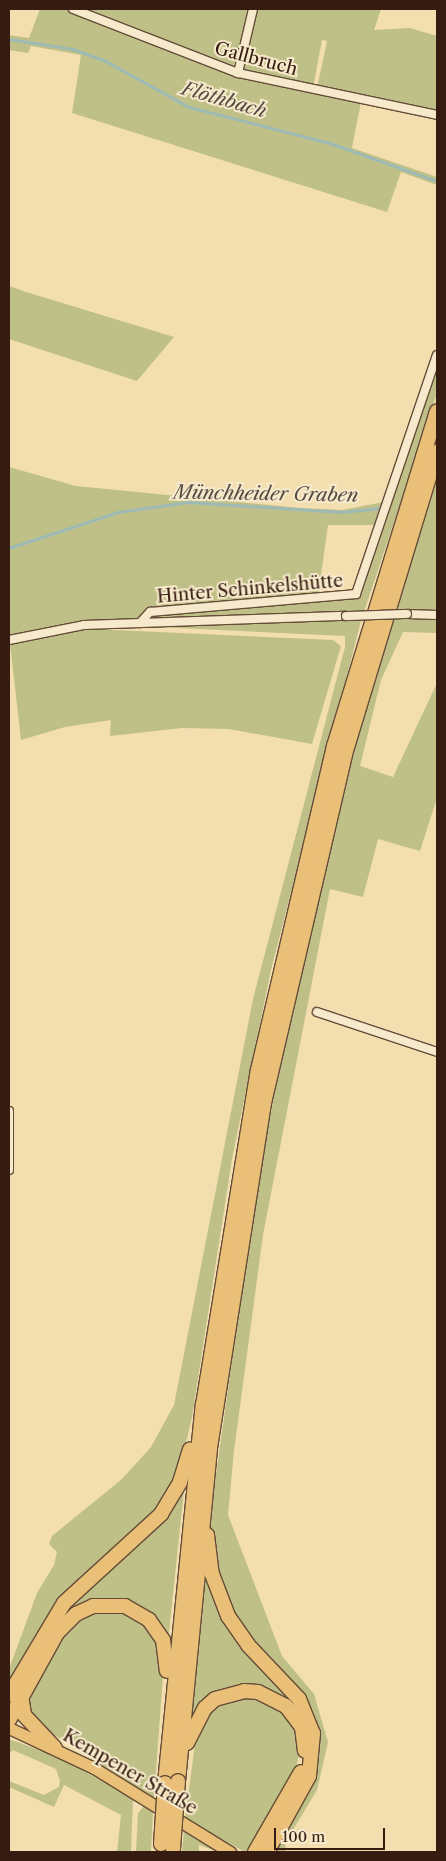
<!DOCTYPE html>
<html>
<head>
<meta charset="utf-8">
<style>
  body { margin:0 }
  #map { position:relative; width:446px; height:1861px; overflow:hidden; background:#f3deb0; font-family:"Libre Caslon Text",serif }
  div>[style] { position:absolute }
  [style*='--x'] { left:calc(var(--x)*1px); top:calc(var(--y)*1px); width:calc(var(--w)*1px); rotate:calc(var(--a)*1deg) }
  .green>* { inset:0; background:#bfc088 }
  .stream>* { height:2.5px; margin:-1.25px; padding:0 1.25px; transform-origin:1.25px; border-radius:1.25px; background:#9ebab5 }
  .roads { filter:drop-shadow(1px 0 #654c38) drop-shadow(-1px 0 #654c38) drop-shadow(0 1px #654c38) drop-shadow(0 -1px #654c38) }
  .minor>* { height:8px; margin:-4px; padding:0 4px; transform-origin:4px; border-radius:4px; background:#f7eacc }
  .primary>* { height:11px; margin:-5.5px; padding:0 5.5px; transform-origin:5.5px; border-radius:5.5px; background:#eabf78 }
  .motorway>* { height:14px; margin:-7px; padding:0 7px; transform-origin:7px; border-radius:7px; background:#eabf78 }
  .bridges { filter:drop-shadow(1px 0 #654c38) drop-shadow(-1px 0 #654c38) drop-shadow(0 1px #654c38) drop-shadow(0 -1px #654c38) }
  .minor-bridge>* { height:8px; margin:-4px; padding:0 4px; transform-origin:4px; border-radius:4px; background:#f7eacc }
  .motorway-bridge>* { height:14px; margin:-7px; padding:0 7px; transform-origin:7px; border-radius:7px; background:#eabf78 }
  span { translate:-50% -50%; white-space:nowrap; text-align:center; line-height:1.15; -webkit-text-stroke:4px #f7eacc; paint-order:stroke }
  .street-label { font-size:18px; color:#361c10 }
  .water-label { font-size:19px; color:#554b42; font-style:italic }
  .frame { position:absolute; inset:0; border:10px solid #361c10; pointer-events:none }
  .scale { position:absolute; left:274px; top:1828px; width:111px; height:22px; box-sizing:border-box; border:2px solid #361c10; border-top:0; padding-left:6px; font-size:15px; line-height:18px; white-space:nowrap; color:#361c10; -webkit-text-stroke:4px #f7eacc; paint-order:stroke }
</style>
</head>
<body>
<div id="map">
  <div class="green">
    <div style="clip-path:polygon(40px 9px,66px 9px,238px 75px,361px 102px,352px 148px,437px 177px,437px 185px,401px 172px,387px 212px,72px 113px,81px 55px,31px 46px,28px 53px,9px 50px,9px 35px,29px 38px)"></div>
    <div style="clip-path:polygon(79px 9px,251px 9px,238px 62px,229px 67px)"></div>
    <div style="clip-path:polygon(255px 9px,381px 9px,374px 30px,410px 28px,437px 36px,437px 113px,317px 88px,327px 41px,322px 40px,314px 83px,309px 86px,244px 73px,241px 67px)"></div>
    <div style="clip-path:polygon(9px 286px,23px 291px,174px 337px,137px 381px,9px 339px)"></div>
    <div style="clip-path:polygon(437px 360px,437px 393px,361px 621px,271px 970px,232px 1159px,192px 1417px,177px 1481px,162px 1505px,58px 1602px,9px 1683px,9px 1669px,37px 1593px,54px 1565px,57px 1552px,49px 1544px,52px 1536px,122px 1479px,151px 1447px,174px 1405px,253px 999px,345px 647px,345px 636px,135px 626px,349px 613px,146px 620px,148px 615px,357px 598px)"></div>
    <div style="clip-path:polygon(9px 467px,76px 486px,300px 508px,342px 510px,384px 502px,377px 525px,328px 525px,318px 597px,152px 610px,135px 620px,71px 623px,9px 638px)"></div>
    <div style="clip-path:polygon(437px 475px,437px 612px,412px 617px,437px 619px,437px 633px,403px 632px,381px 680px,360px 766px,393px 777px,437px 683px,437px 798px,420px 851px,378px 839px,363px 897px,330px 889px,263px 1235px,234px 1451px,228px 1515px,282px 1656px,314px 1694px,328px 1742px,317px 1790px,285px 1843px,286px 1852px,276px 1852px,313px 1782px,318px 1733px,246px 1636px,220px 1587px,210px 1540px,213px 1496px,257px 1183px,283px 1052px,351px 763px,402px 577px)"></div>
    <div style="clip-path:polygon(71px 628px,333px 640px,341px 646px,312px 744px,229px 729px,182px 728px,110px 736px,111px 720px,65px 727px,21px 740px,10px 644px)"></div>
    <div style="clip-path:polygon(185px 1480px,168px 1642px,151px 1619px,96px 1603px,56px 1621px)"></div>
    <div style="clip-path:polygon(206px 1562px,221px 1608px,299px 1704px,308px 1758px,293px 1709px,235px 1689px,191px 1722px)"></div>
    <div style="clip-path:polygon(118px 1609px,150px 1628px,164px 1663px,154px 1798px,32px 1721px,26px 1695px,51px 1650px,79px 1618px,97px 1610px)"></div>
    <div style="clip-path:polygon(241px 1696px,270px 1701px,294px 1719px,301px 1743px,295px 1775px,251px 1850px,245px 1852px,185px 1819px,197px 1729px,215px 1705px)"></div>
    <div style="clip-path:polygon(9px 1739px,61px 1758px,133px 1799px,131px 1852px,117px 1852px,121px 1815px,64px 1785px,54px 1807px,9px 1787px,9px 1781px,44px 1795px,59px 1787px,60px 1781px,56px 1769px,13px 1750px,9px 1754px)"></div>
    <div style="clip-path:polygon(144px 1806px,153px 1812px,151px 1852px,136px 1852px,138px 1813px)"></div>
    <div style="clip-path:polygon(184px 1831px,201px 1842px,218px 1852px,199px 1845px,199px 1852px,182px 1852px)"></div>
  </div>
  <div class="stream">
    <div style="--x:9;--y:39;--w:65;--a:8.9"></div>
    <div style="--x:73;--y:49;--w:33;--a:20"></div>
    <div style="--x:104;--y:60;--w:97;--a:28.9"></div>
    <div style="--x:189;--y:107;--w:146;--a:14.3"></div>
    <div style="--x:330;--y:143;--w:114;--a:19.6"></div>
    <div style="--x:434;--y:375;--w:9;--a:-69"></div>
    <div style="--x:9;--y:548;--w:115;--a:-18.3"></div>
    <div style="--x:118;--y:512;--w:71;--a:-8.1"></div>
    <div style="--x:188;--y:502;--w:154;--a:3.7"></div>
    <div style="--x:342;--y:512;--w:38;--a:-6"></div>
  </div>
  <div class="roads">
    <div class="minor">
      <div style="--x:73;--y:9;--w:177;--a:21.2"></div>
      <div style="--x:238;--y:73;--w:203;--a:11.9"></div>
      <div style="--x:238;--y:73;--w:66;--a:-76.8"></div>
      <div style="--x:407;--y:614;--w:30;--a:2"></div>
      <div style="--x:140;--y:623;--w:15;--a:-48"></div>
      <div style="--x:150;--y:612;--w:207;--a:-5"></div>
      <div style="--x:356;--y:594;--w:252;--a:-71.3"></div>
      <div style="--x:9;--y:640;--w:76;--a:-11.3"></div>
      <div style="--x:84;--y:625;--w:262;--a:-2"></div>
      <div style="--x:317;--y:1012;--w:126;--a:18.4"></div>
      <div style="--x:9;--y:1111;--w:59;--a:90"></div>
    </div>
    <div class="primary">
      <div style="--x:9;--y:1728;--w:94;--a:25.2"></div>
      <div style="--x:94;--y:1768;--w:160;--a:31.7"></div>
    </div>
    <div class="motorway">
      <div style="--x:207;--y:1535;--w:39;--a:83"></div>
      <div style="--x:212;--y:1574;--w:45;--a:69.1"></div>
      <div style="--x:228;--y:1616;--w:35;--a:55"></div>
      <div style="--x:248;--y:1645;--w:74;--a:46.6"></div>
      <div style="--x:299;--y:1699;--w:37;--a:68"></div>
      <div style="--x:313;--y:1733;--w:43;--a:95.3"></div>
      <div style="--x:309;--y:1776;--w:87;--a:118.9"></div>
      <div style="--x:9;--y:1695;--w:107;--a:-59.1"></div>
      <div style="--x:64;--y:1603;--w:132;--a:-42.5"></div>
      <div style="--x:161;--y:1514;--w:37;--a:-59"></div>
      <div style="--x:180;--y:1482;--w:34;--a:-73"></div>
      <div style="--x:21;--y:1695;--w:20;--a:81"></div>
      <div style="--x:24;--y:1715;--w:45;--a:46.8"></div>
      <div style="--x:9;--y:1720;--w:99;--a:-61.1"></div>
      <div style="--x:57;--y:1633;--w:27;--a:-45"></div>
      <div style="--x:76;--y:1614;--w:19;--a:-25"></div>
      <div style="--x:93;--y:1606;--w:32;--a:0"></div>
      <div style="--x:125;--y:1606;--w:28;--a:30"></div>
      <div style="--x:149;--y:1620;--w:24;--a:55"></div>
      <div style="--x:163;--y:1640;--w:31;--a:83"></div>
      <div style="--x:187;--y:1743;--w:39;--a:-63"></div>
      <div style="--x:205;--y:1708;--w:13;--a:-42"></div>
      <div style="--x:215;--y:1699;--w:30;--a:-15"></div>
      <div style="--x:244;--y:1691;--w:14;--a:4"></div>
      <div style="--x:258;--y:1692;--w:31;--a:27"></div>
      <div style="--x:286;--y:1706;--w:26;--a:53"></div>
      <div style="--x:302;--y:1727;--w:24;--a:83"></div>
      <div style="--x:178;--y:1781;--w:335;--a:-84.5"></div>
      <div style="--x:210;--y:1448;--w:349;--a:-81.1"></div>
      <div style="--x:264;--y:1103;--w:358;--a:-76.9"></div>
      <div style="--x:345;--y:754;--w:316;--a:-73.1"></div>
      <div style="--x:165;--y:1783;--w:380;--a:-84.3"></div>
      <div style="--x:203;--y:1405;--w:339;--a:-80.7"></div>
      <div style="--x:258;--y:1070;--w:333;--a:-76.8"></div>
      <div style="--x:334;--y:746;--w:350;--a:-72.9"></div>
      <div style="--x:255;--y:1852;--w:92;--a:-60.1"></div>
    </div>
  </div>
  <div class="bridges">
    <div class="minor-bridge">
      <div style="--x:346;--y:616;--w:61;--a:-1.9"></div>
    </div>
    <div class="motorway-bridge">
      <div style="--x:161;--y:1844;--w:61;--a:-86.2"></div>
      <div style="--x:173;--y:1849;--w:68;--a:-85.8"></div>
    </div>
  </div>
  <div class="street-label">
    <span style="left:256px;top:59px;rotate:15deg">Gallbruch</span>
    <span style="left:250px;top:589px;rotate:-5deg">Hinter Schinkelshütte</span>
    <span style="left:130px;top:1772px;rotate:30deg">Kempener Straße</span>
  </div>
  <div class="water-label">
    <span style="left:224px;top:100px;rotate:16deg">Flöthbach</span>
    <span style="left:266px;top:494px;rotate:1deg">Münchheider Graben</span>
  </div>
  <div class="frame"></div>
  <div class="scale">100 m</div>
</div>
</body>
</html>
